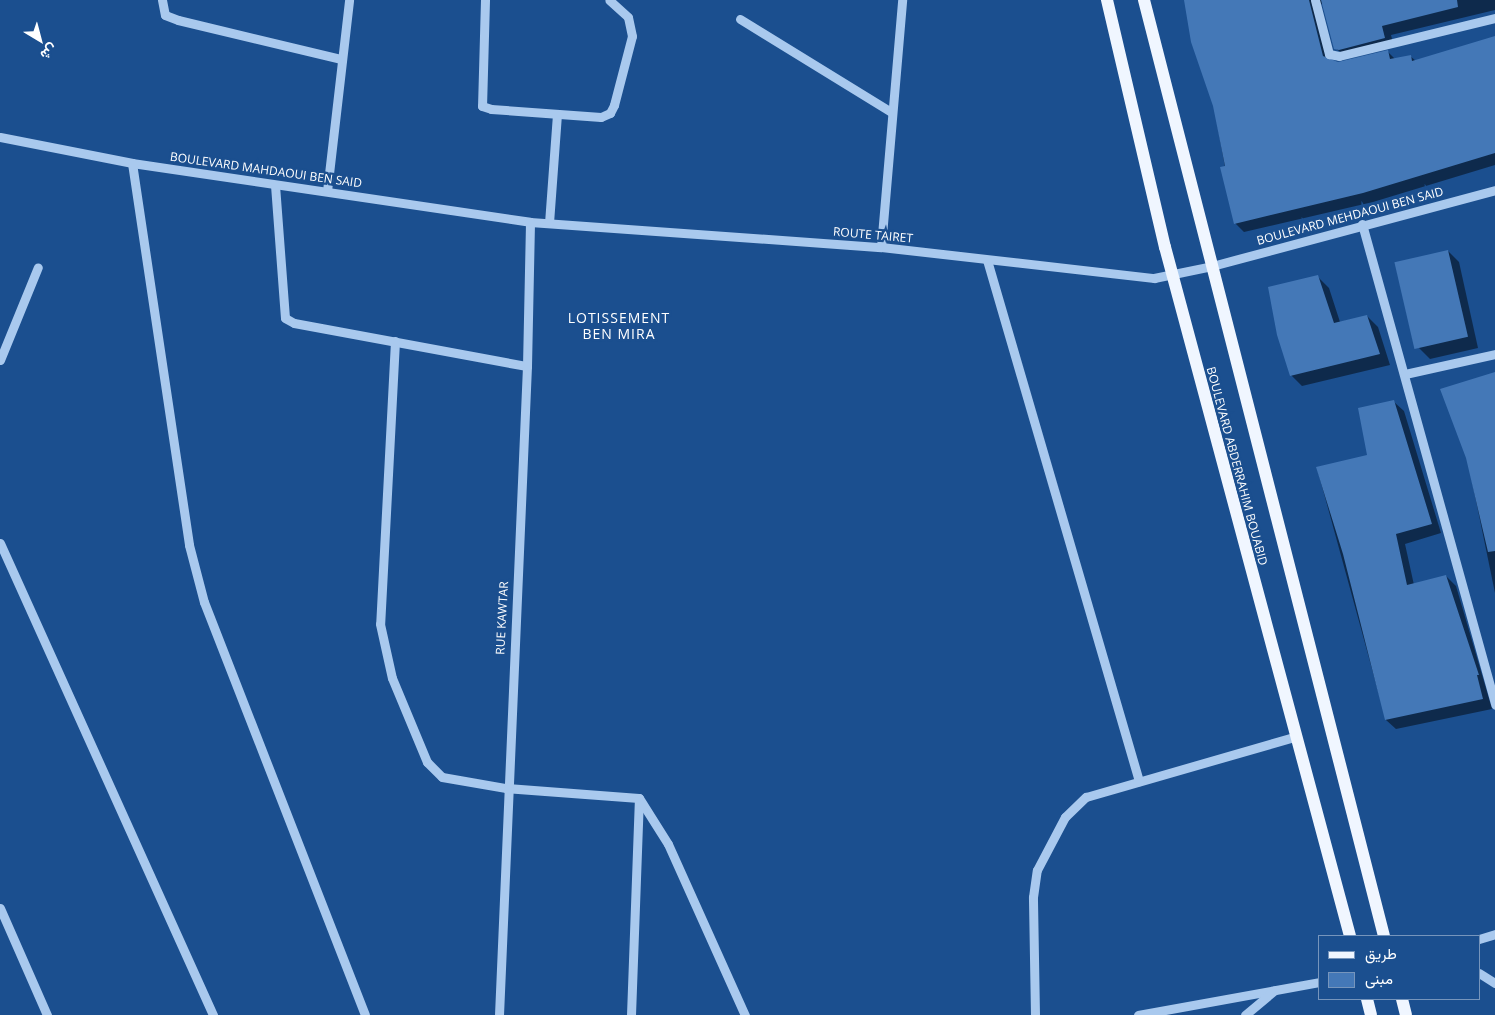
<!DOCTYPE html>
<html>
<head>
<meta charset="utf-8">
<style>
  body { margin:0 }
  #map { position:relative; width:1495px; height:1015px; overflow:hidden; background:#1b4f8f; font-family:"Open Sans",Vazirmatn,sans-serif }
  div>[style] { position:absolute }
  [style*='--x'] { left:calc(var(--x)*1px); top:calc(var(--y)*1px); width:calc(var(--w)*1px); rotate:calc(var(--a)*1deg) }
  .shadow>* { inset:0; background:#0007 }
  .building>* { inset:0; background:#4478b7; transform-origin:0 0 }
  .minor>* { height:9px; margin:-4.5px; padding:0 4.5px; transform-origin:4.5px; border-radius:4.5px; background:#a9c9ee }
  .major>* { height:12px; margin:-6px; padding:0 6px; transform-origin:6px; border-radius:6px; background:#f0f6ff }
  span { translate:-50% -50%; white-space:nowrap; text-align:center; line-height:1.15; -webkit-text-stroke:4.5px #1b4f8f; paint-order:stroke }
  .street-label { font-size:12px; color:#fff }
  .neighbourhood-label { font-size:14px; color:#fff; letter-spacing:1px }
  .legend { position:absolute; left:1318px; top:935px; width:162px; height:65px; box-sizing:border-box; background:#1b4f8f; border:1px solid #7695bc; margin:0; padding:6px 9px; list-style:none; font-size:15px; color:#fff }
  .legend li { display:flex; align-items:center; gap:10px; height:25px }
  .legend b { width:25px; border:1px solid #7695bc }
  .north { position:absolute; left:15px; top:15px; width:50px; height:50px; -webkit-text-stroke:4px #1b4f8f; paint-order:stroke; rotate:143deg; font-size:14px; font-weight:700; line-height:20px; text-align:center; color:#fff }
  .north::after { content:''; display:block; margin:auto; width:18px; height:22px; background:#fff; clip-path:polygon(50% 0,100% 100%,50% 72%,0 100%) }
</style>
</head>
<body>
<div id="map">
  <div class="shadow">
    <div style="clip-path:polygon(1185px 0,1495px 0,1495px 10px,1391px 35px,1394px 47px,1349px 58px,1335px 48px,1323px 1px,1318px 11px,1330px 60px,1340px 63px,1388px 52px,1396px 60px,1410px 56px,1416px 61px,1495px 38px,1495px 165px,1373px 202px,1244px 232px,1235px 223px,1214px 106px)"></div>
    <div style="clip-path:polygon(1448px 251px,1459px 262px,1478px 348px,1430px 359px,1419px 348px)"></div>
    <div style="clip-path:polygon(1318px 277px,1329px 288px,1340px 322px,1367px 316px,1378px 327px,1390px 365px,1302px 386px,1291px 375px)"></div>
    <div style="clip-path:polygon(1495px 373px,1495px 593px,1467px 457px)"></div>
    <div style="clip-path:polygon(1394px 402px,1404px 411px,1441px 533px,1405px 544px,1414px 585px,1446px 576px,1456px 586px,1492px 709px,1396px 729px,1386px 720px,1317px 468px,1369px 456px)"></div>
  </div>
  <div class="building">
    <div style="clip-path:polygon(1184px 0,1309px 0,1323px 56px,1338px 62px,1388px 50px,1390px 59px,1411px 55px,1412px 61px,1495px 36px,1495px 153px,1363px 193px,1234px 224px,1220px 167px,1225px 166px,1213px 106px,1191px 42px)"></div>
    <div style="clip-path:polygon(1321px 0,1457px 0,1458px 7px,1382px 26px,1385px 38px,1339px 50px,1334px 49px)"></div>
    <div style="left:1448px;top:250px;width:89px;height:55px;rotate:77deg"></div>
    <div style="clip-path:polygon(1318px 275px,1334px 323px,1367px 315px,1380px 354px,1290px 376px,1277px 335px,1268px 287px)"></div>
    <div style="clip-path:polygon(1495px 372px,1495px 551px,1488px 552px,1466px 458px,1440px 389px)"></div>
    <div style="clip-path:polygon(1394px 400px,1432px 524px,1396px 534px,1407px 585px,1446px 575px,1479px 675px,1477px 675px,1483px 699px,1385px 720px,1343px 554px,1316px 467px,1367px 455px,1358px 408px)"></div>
  </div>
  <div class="minor">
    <div style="--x:162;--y:0;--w:15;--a:79"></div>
    <div style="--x:165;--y:15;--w:14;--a:21"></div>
    <div style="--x:178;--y:20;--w:167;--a:13.5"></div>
    <div style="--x:485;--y:0;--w:106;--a:91.6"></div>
    <div style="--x:482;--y:106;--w:9;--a:18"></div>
    <div style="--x:491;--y:109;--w:110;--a:4.2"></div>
    <div style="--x:601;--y:117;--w:10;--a:-24"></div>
    <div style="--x:610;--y:113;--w:9;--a:-63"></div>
    <div style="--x:614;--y:105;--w:71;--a:-75.4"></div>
    <div style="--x:632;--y:36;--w:19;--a:-102"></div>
    <div style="--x:628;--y:17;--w:25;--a:-138"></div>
    <div style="--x:1315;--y:0;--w:56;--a:75.5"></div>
    <div style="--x:1329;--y:54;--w:10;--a:11"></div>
    <div style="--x:1339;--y:56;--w:161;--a:-13.7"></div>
    <div style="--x:740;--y:19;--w:177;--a:31.6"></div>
    <div style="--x:0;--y:137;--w:135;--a:11.1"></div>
    <div style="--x:132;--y:163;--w:402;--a:8.4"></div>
    <div style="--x:530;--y:222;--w:352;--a:4.1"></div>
    <div style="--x:881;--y:247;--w:275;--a:6.5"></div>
    <div style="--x:1154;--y:278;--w:59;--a:-11.7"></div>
    <div style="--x:1212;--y:266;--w:293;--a:-15"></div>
    <div style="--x:132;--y:163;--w:386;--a:81.5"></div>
    <div style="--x:189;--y:545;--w:59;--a:75.3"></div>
    <div style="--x:204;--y:602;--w:443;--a:68.7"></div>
    <div style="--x:275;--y:185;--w:133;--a:85.7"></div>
    <div style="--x:285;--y:318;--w:10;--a:29"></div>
    <div style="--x:294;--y:323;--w:237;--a:10.5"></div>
    <div style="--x:327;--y:191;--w:192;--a:-83.4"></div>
    <div style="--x:549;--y:223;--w:108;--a:-85.8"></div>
    <div style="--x:1362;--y:224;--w:499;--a:74.5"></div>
    <div style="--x:881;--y:247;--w:248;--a:-85.1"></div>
    <div style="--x:987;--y:260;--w:543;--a:73.74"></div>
    <div style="--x:395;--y:341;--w:283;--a:93"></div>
    <div style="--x:380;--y:624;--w:55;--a:77.5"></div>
    <div style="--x:392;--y:678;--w:91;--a:67.4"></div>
    <div style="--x:427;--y:762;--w:21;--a:45"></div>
    <div style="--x:442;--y:777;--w:65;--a:9.8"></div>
    <div style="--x:506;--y:788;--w:133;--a:4.3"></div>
    <div style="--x:639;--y:798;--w:54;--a:57.8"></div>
    <div style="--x:668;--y:844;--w:188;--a:65.8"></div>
    <div style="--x:0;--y:360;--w:100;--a:-67.8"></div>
    <div style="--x:1405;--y:374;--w:92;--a:-12.5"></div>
    <div style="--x:0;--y:543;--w:518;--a:65.71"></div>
    <div style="--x:0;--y:908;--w:117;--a:66.3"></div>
    <div style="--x:1479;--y:939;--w:17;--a:-17"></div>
    <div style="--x:1479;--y:973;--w:19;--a:32"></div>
    <div style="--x:499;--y:1015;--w:650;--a:-87.53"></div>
    <div style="--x:527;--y:366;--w:144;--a:-88.8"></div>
    <div style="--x:631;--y:1015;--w:217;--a:-87.9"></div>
    <div style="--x:1035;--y:1015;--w:118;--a:-91"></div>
    <div style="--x:1033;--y:897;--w:27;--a:-82"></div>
    <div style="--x:1037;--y:870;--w:60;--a:-62.2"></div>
    <div style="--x:1065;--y:817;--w:29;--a:-44"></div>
    <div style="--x:1086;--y:797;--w:216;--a:-16.1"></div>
    <div style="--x:1138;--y:1015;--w:184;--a:-10.3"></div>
    <div style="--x:1245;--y:1015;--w:38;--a:-40"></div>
  </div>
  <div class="major">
    <div style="--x:1107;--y:0;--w:254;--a:76.8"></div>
    <div style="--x:1165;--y:247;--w:713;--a:74.97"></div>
    <div style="--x:1144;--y:0;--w:966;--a:75.62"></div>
    <div style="--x:1367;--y:999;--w:16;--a:76"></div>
    <div style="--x:1402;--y:999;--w:16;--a:76"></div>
  </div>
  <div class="street-label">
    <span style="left:266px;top:170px;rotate:8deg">BOULEVARD MAHDAOUI BEN SAID</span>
    <span style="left:1350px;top:216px;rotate:-15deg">BOULEVARD MEHDAOUI BEN SAID</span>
    <span style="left:873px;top:235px;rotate:5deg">ROUTE TAIRET</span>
    <span style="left:1237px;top:466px;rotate:75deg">BOULEVARD ABDERRAHIM BOUABID</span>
    <span style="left:502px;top:618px;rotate:-87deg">RUE KAWTAR</span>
  </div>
  <div class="neighbourhood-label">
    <span style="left:619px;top:326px">LOTISSEMENT<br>BEN MIRA</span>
  </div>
  <ul class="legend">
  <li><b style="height:6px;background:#f0f6ff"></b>طريق</li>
  <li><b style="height:14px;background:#4478b7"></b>مبنى</li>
  </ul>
  <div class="north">ش</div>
</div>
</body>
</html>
